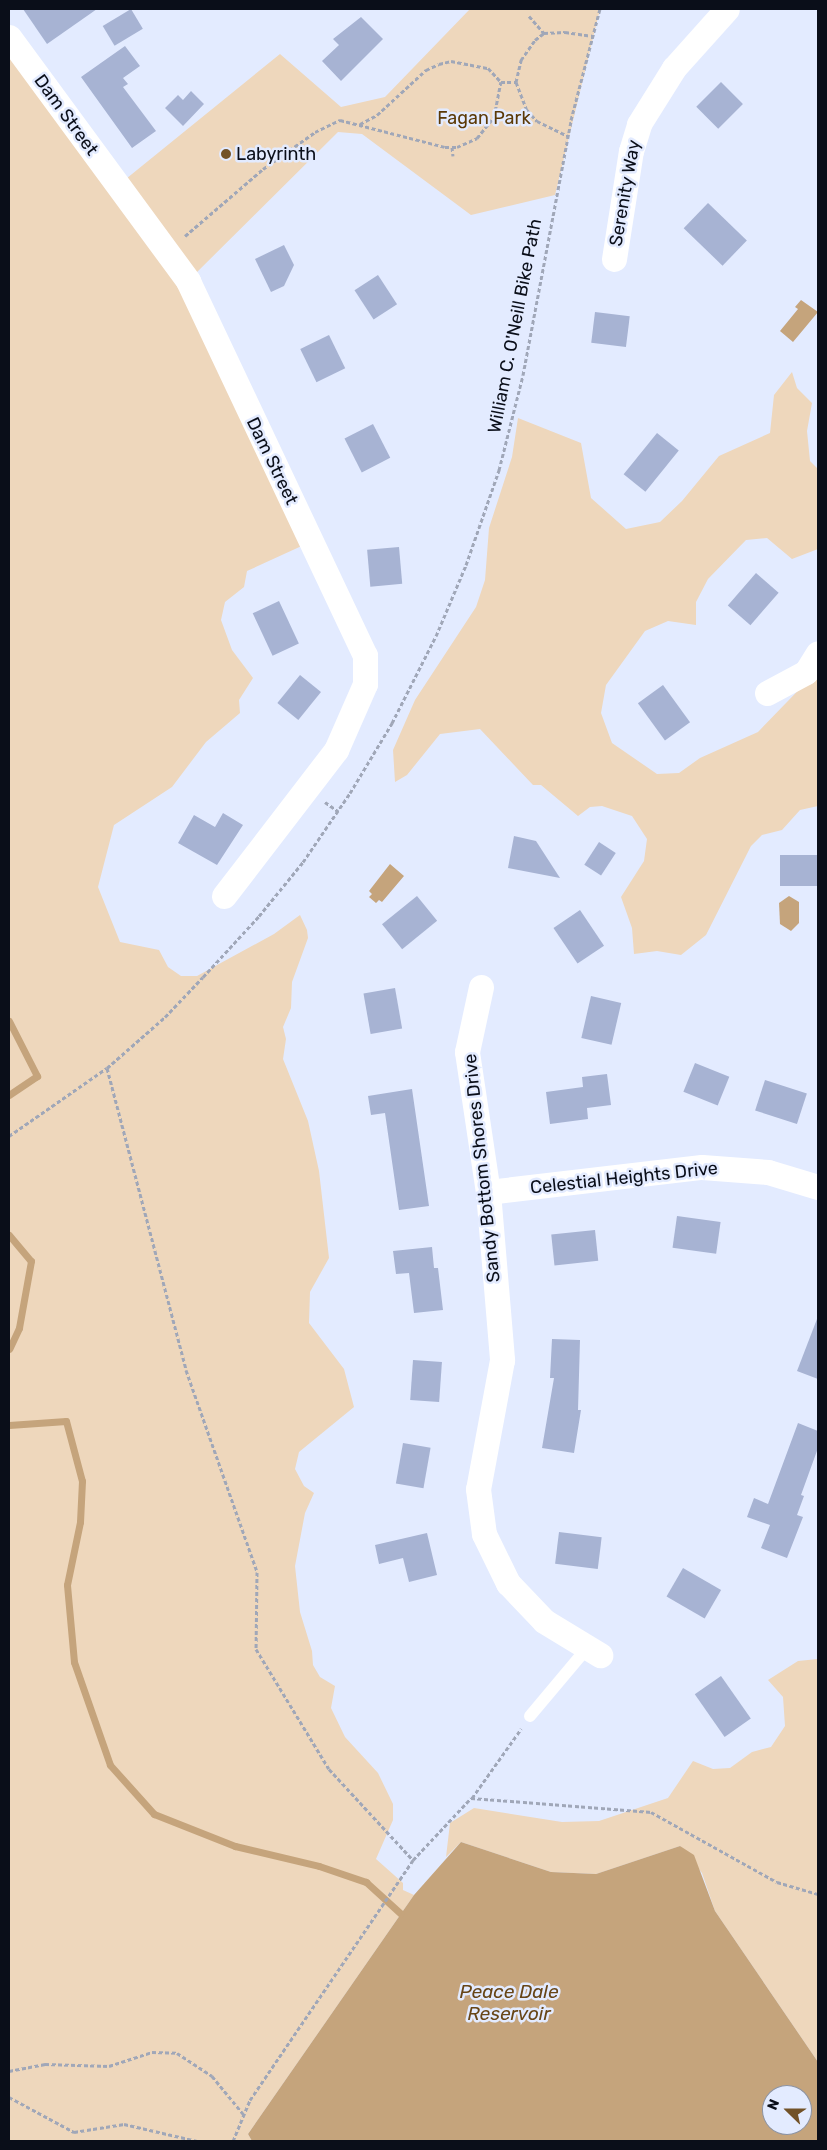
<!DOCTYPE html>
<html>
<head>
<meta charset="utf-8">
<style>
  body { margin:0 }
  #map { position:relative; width:827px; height:2150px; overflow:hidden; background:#e3ebff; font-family:Rubik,sans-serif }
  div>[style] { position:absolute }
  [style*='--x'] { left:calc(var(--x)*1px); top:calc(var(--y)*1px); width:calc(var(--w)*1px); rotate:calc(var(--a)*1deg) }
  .green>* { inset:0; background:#eed7bc }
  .water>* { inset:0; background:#c5a47c }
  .stream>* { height:7px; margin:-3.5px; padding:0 3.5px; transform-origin:3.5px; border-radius:3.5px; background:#c5a47c }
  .building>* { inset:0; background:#a7b3d3; transform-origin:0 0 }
  .path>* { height:3px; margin-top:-1.5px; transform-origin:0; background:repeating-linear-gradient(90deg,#a0a7b8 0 4px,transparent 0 6.5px) }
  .service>* { height:12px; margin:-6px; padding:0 6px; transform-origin:6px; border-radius:6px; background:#fff }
  .minor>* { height:25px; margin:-12.5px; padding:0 12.5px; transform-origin:12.5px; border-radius:12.5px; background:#fff }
  .dots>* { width:14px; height:14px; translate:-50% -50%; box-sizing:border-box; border:2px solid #e3ebff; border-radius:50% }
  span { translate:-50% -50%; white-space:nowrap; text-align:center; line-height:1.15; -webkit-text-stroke:5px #e3ebff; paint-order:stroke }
  .street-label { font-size:18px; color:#0a0e19 }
  .park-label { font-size:18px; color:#5b3906 }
  .poi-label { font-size:18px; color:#0a0e19 }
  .left { translate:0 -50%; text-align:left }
  .water-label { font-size:19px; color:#674516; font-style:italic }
  .frame { position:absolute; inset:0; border:10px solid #0a0e19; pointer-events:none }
  .north { position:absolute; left:762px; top:2085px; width:50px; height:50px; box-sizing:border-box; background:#e3ebff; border:1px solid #8c93a3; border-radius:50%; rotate:292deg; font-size:14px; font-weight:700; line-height:20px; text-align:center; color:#0a0e19 }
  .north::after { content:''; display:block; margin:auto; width:18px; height:22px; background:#725228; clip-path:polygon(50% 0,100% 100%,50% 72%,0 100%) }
</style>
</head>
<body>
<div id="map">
  <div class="green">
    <div style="clip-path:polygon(470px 9px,600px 9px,555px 195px,471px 215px,362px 134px,338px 132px,188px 281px,306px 544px,247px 571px,244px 587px,225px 602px,221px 620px,232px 650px,253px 678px,239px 700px,240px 713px,206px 742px,172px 787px,114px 825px,98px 887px,120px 942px,159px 950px,168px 967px,181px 976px,197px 976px,274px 934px,300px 915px,307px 930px,308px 938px,292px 982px,291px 1008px,283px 1027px,286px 1039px,283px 1059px,308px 1121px,319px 1171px,329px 1258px,310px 1292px,309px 1323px,344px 1369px,354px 1407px,299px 1452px,295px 1469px,304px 1486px,314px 1493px,305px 1513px,295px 1566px,300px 1612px,312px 1651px,313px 1665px,320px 1677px,335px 1686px,331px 1708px,345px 1737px,378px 1773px,393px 1804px,393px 1820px,376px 1859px,403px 1883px,403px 1890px,414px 1895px,248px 2134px,252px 2141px,9px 2141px,9px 39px,116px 187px,280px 54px,341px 107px,385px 97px)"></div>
    <div style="clip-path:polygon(792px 372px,797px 388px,812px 403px,807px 431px,810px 461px,818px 469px,818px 549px,792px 559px,767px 538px,746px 540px,708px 579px,696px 602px,696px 625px,668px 621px,645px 631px,606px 685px,601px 713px,612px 743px,657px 774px,679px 773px,700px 758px,758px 732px,818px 670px,818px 806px,800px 810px,782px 830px,762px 835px,751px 846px,706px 935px,681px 955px,657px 951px,634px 954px,632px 928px,621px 897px,644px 861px,647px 839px,632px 816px,602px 806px,590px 807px,578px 816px,541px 785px,533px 785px,480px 729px,440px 734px,407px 775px,395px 782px,393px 750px,415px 700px,476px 607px,485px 580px,489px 528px,512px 457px,518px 418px,581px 443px,591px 498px,626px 529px,660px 522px,682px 501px,719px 456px,770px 433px,774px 395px)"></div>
    <div style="clip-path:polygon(818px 1659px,818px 2062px,715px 1911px,702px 1873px,680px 1846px,596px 1874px,551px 1872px,461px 1842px,446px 1857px,450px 1823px,474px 1808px,562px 1822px,599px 1821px,668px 1798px,693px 1761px,713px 1769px,730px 1768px,752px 1752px,771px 1747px,785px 1726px,783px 1697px,768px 1680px,798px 1661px)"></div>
  </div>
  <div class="water">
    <div style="clip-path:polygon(801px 300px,818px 312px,793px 342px,780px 331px,798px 309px,795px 307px)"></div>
    <div style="clip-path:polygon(390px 864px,404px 876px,382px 902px,379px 900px,376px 903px,369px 897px,372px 894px,369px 891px)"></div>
    <div style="clip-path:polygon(789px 896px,799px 902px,799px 923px,791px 931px,780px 924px,779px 903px)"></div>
    <div style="clip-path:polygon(evenodd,461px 1842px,551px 1872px,596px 1874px,680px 1846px,694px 1855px,715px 1911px,818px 2062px,818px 2141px,252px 2141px,248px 2134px,414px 1895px,461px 1842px,772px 2095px,802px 2095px,802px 2125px,772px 2125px,772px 2095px)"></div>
  </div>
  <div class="stream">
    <div style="--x:9;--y:1021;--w:62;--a:63"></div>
    <div style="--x:37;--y:1076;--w:34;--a:146"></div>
    <div style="--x:9;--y:1235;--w:34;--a:50"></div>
    <div style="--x:31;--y:1261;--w:68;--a:100.2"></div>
    <div style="--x:19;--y:1328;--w:23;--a:115"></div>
    <div style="--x:9;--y:1425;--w:57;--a:-4"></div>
    <div style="--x:66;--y:1421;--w:62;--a:75.1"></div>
    <div style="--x:82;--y:1481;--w:41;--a:92.8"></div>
    <div style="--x:80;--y:1522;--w:64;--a:101.7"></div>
    <div style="--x:67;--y:1585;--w:77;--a:84.8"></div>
    <div style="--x:74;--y:1662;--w:109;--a:70.7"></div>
    <div style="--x:110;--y:1765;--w:66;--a:48.1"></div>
    <div style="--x:154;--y:1814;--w:87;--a:21.6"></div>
    <div style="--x:235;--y:1846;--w:86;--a:13.4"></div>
    <div style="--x:319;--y:1866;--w:50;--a:18.8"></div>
    <div style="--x:366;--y:1882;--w:47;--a:42.4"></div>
  </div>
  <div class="building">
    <div style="clip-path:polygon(23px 9px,97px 9px,47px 44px)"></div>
    <div style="left:131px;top:9px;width:23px;height:33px;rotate:59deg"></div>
    <div style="clip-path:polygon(361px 17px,383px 39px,341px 81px,322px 61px,339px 45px,333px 39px)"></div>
    <div style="clip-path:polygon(125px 46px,140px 66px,123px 78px,128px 84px,123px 87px,156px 131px,132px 148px,81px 77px)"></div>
    <div style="left:721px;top:82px;width:31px;height:35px;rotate:45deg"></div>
    <div style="clip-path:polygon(191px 91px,204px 104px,183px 126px,165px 108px,178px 95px,183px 100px)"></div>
    <div style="left:708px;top:203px;width:54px;height:35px;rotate:44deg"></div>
    <div style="clip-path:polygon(284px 245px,294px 265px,284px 286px,271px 292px,255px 259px)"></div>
    <div style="left:378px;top:275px;width:35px;height:28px;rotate:57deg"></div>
    <div style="left:595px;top:312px;width:35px;height:31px;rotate:7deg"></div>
    <div style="left:329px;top:335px;width:37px;height:32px;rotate:64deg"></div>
    <div style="left:373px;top:424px;width:38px;height:32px;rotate:63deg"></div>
    <div style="left:657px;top:433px;width:28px;height:53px;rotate:39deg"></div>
    <div style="left:399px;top:547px;width:37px;height:32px;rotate:85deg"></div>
    <div style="left:756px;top:573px;width:30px;height:43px;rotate:41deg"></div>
    <div style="left:279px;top:601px;width:47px;height:29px;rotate:65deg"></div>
    <div style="left:300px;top:675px;width:27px;height:36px;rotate:39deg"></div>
    <div style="left:663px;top:685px;width:46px;height:31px;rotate:54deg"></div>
    <div style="clip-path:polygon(223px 813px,243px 825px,217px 865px,178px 843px,194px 815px,215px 827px)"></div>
    <div style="clip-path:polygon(514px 836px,536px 841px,560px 878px,508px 868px)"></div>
    <div style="left:599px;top:842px;width:20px;height:27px;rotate:33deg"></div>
    <div style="left:818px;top:855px;width:31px;height:38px;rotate:90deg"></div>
    <div style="left:417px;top:896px;width:32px;height:45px;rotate:51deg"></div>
    <div style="left:580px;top:910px;width:43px;height:32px;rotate:56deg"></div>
    <div style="left:395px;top:988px;width:41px;height:32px;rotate:80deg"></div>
    <div style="left:591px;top:996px;width:31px;height:43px;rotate:13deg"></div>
    <div style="left:695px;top:1063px;width:37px;height:31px;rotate:22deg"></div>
    <div style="clip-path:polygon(607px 1074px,611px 1105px,587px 1108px,588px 1119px,550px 1124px,546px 1092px,583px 1087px,582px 1077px)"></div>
    <div style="left:765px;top:1080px;width:44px;height:32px;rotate:18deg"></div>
    <div style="clip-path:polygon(412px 1089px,429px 1206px,399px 1210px,385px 1113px,371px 1115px,368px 1096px)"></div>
    <div style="left:677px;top:1216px;width:44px;height:32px;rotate:8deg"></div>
    <div style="left:595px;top:1230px;width:31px;height:44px;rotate:84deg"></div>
    <div style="clip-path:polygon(432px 1247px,434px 1268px,438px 1268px,443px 1310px,414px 1313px,409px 1273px,396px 1274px,393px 1251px)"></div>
    <div style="clip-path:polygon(817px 1319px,818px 1319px,818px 1379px,797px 1371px)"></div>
    <div style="clip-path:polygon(552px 1339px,580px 1340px,578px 1410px,581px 1410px,574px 1453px,542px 1448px,554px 1378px,550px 1378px)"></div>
    <div style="left:413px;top:1360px;width:29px;height:40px;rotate:4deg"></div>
    <div style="clip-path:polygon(798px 1423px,818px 1431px,818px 1448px,801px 1495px,804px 1496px,797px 1515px,803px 1517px,787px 1558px,761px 1548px,770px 1525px,747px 1517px,754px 1498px,768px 1504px)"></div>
    <div style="left:403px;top:1443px;width:28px;height:41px;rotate:10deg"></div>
    <div style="left:559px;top:1532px;width:43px;height:32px;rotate:7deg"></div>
    <div style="clip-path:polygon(427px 1533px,437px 1575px,409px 1582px,403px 1558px,379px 1564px,375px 1545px)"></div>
    <div style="left:683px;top:1568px;width:44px;height:33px;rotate:30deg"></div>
    <div style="left:721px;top:1676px;width:52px;height:32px;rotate:55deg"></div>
  </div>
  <div class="path">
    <div style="--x:529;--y:16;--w:23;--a:49"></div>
    <div style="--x:516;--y:82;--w:23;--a:-77"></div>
    <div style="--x:521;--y:60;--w:24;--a:-55"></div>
    <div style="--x:535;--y:40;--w:11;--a:-38"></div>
    <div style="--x:544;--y:33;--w:21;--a:-3"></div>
    <div style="--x:565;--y:32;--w:28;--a:8"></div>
    <div style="--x:360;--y:124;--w:19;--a:-28"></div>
    <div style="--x:377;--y:115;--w:67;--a:-42.6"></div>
    <div style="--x:426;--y:70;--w:14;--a:-25"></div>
    <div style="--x:439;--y:64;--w:12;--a:-14"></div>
    <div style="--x:451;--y:61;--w:38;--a:11"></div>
    <div style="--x:488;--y:68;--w:19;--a:47"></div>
    <div style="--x:452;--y:147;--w:9;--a:84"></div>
    <div style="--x:185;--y:236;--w:103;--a:-40.7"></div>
    <div style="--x:263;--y:169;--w:64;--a:-35.4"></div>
    <div style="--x:315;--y:132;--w:28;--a:-26"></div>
    <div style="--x:340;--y:120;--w:108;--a:14.4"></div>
    <div style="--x:445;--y:147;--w:12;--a:0"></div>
    <div style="--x:457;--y:147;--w:22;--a:-24"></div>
    <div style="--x:477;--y:138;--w:27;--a:-51"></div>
    <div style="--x:494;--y:117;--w:36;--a:-79"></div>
    <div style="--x:501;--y:82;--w:15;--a:0"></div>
    <div style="--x:516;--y:82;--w:30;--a:69"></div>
    <div style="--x:527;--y:110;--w:15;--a:48"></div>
    <div style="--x:537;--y:121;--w:34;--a:26"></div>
    <div style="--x:325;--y:802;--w:16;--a:35"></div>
    <div style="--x:107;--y:1068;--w:312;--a:75.3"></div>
    <div style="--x:186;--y:1370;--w:214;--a:70.6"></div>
    <div style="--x:257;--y:1572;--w:77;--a:90.7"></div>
    <div style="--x:256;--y:1649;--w:140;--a:58.7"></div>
    <div style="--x:329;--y:1769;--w:124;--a:47.3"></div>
    <div style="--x:413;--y:1860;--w:85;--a:-46.9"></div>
    <div style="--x:471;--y:1798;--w:181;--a:4.4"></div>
    <div style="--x:651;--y:1812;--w:144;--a:29.1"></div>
    <div style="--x:777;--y:1882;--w:43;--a:16.3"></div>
    <div style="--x:9;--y:1136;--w:119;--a:-34.8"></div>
    <div style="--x:107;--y:1068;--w:77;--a:-41.3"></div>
    <div style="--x:165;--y:1017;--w:55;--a:-46.5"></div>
    <div style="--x:203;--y:977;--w:83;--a:-47.4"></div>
    <div style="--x:259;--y:916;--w:70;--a:-50.8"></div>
    <div style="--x:303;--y:862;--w:83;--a:-55.7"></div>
    <div style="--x:350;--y:793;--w:82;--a:-59"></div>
    <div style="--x:392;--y:723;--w:97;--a:-63.2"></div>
    <div style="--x:436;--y:636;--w:77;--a:-67.1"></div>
    <div style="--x:466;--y:565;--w:101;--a:-70.8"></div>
    <div style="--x:499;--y:470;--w:98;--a:-75.8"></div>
    <div style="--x:523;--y:375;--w:259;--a:-79.3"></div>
    <div style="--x:571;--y:120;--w:115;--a:-75.4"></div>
    <div style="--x:472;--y:1798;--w:85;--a:-54.6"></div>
    <div style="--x:9;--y:2071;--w:37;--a:-11"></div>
    <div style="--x:45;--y:2064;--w:64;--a:1.8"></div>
    <div style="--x:109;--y:2066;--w:45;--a:-18"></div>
    <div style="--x:152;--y:2052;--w:25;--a:2"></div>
    <div style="--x:177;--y:2053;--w:42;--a:33.3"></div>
    <div style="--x:212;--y:2076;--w:50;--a:50.6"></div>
    <div style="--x:9;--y:2097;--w:74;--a:28.3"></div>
    <div style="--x:74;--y:2132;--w:51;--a:-9.1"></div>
    <div style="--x:124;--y:2124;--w:75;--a:13.1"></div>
    <div style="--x:233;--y:2141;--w:44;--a:-67.5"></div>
    <div style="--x:250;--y:2100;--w:290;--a:-55.8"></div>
  </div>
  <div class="service">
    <div style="--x:530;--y:1716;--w:89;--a:-50"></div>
  </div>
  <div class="minor">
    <div style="--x:9;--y:37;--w:303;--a:53.7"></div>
    <div style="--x:188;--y:281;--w:414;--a:64.7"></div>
    <div style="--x:365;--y:655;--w:29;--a:90"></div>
    <div style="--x:365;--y:684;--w:72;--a:113.7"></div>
    <div style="--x:336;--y:750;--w:184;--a:127.5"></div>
    <div style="--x:614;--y:259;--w:109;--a:-81.1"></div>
    <div style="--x:631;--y:151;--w:28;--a:-73"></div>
    <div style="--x:639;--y:124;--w:66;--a:-58"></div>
    <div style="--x:674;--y:68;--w:79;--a:-48.1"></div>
    <div style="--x:767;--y:693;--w:44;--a:-28.3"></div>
    <div style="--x:806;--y:672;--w:22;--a:-58"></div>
    <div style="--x:481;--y:987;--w:66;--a:102.2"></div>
    <div style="--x:467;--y:1052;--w:142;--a:81.5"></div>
    <div style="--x:488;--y:1192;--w:169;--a:85.2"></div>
    <div style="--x:502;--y:1360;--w:131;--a:100.5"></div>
    <div style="--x:478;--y:1489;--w:45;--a:82.4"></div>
    <div style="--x:484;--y:1534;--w:55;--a:63.9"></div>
    <div style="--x:508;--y:1583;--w:52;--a:46.5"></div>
    <div style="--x:544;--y:1621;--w:66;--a:31.3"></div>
    <div style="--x:488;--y:1192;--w:215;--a:-6.7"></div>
    <div style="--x:702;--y:1167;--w:66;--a:4.3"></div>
    <div style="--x:768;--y:1172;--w:52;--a:16.7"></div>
  </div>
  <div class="dots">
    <div style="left:226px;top:154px;background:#725228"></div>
  </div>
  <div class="street-label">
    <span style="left:66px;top:115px;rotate:54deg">Dam Street</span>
    <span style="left:625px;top:193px;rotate:-80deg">Serenity Way</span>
    <span style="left:515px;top:326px;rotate:-79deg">William C. O'Neill Bike Path</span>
    <span style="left:272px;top:461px;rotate:64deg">Dam Street</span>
    <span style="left:482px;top:1168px;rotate:-96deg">Sandy Bottom Shores Drive</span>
    <span style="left:624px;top:1178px;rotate:-6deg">Celestial Heights Drive</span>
  </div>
  <div class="park-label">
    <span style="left:484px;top:118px">Fagan Park</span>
  </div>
  <div class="poi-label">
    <span class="left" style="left:236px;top:154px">Labyrinth</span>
  </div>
  <div class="water-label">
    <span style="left:509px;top:2003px">Peace Dale<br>Reservoir</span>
  </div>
  <div class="frame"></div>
  <div class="north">N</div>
</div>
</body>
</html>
